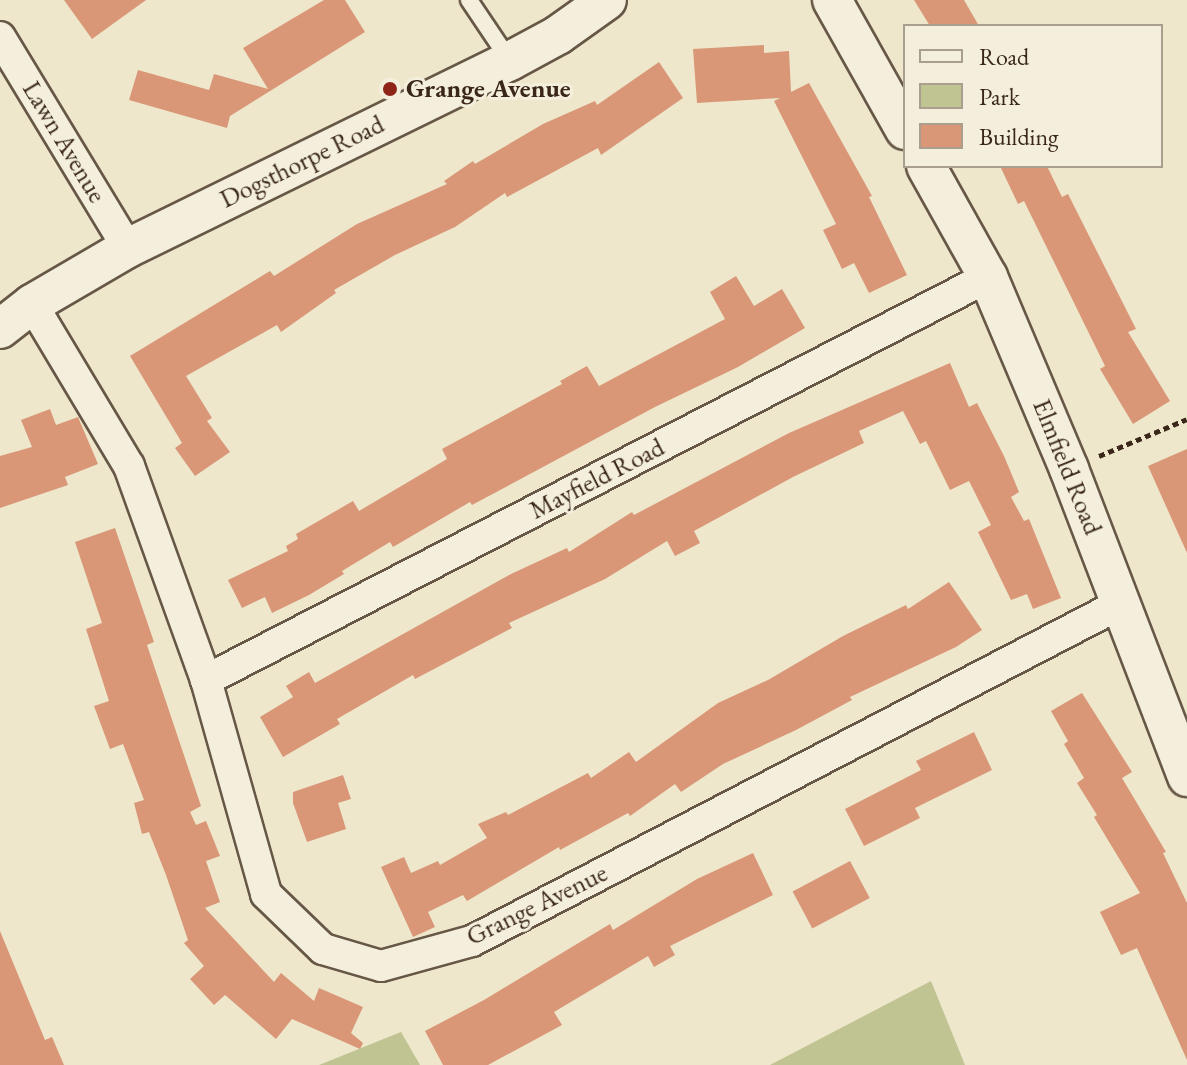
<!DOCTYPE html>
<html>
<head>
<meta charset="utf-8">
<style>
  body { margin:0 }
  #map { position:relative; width:1187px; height:1065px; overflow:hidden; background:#eee7cb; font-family:"EB Garamond",serif }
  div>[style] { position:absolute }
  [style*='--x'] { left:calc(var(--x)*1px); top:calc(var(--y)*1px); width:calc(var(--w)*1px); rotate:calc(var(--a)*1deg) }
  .green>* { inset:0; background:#c0c392 }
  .building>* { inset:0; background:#d99778; transform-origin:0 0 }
  .path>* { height:5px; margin-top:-2.5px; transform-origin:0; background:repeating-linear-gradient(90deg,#3a2719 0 6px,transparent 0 10px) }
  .roads { filter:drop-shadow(2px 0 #675746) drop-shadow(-2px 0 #675746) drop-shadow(0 2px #675746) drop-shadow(0 -2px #675746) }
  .service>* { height:16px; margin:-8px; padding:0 8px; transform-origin:8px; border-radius:8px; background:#f4efdd }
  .minor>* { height:30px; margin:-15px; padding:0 15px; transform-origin:15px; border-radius:15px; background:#f4efdd }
  .tertiary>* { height:38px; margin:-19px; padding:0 19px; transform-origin:19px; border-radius:19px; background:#f4efdd }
  .dots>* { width:22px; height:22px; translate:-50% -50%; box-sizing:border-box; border:4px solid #f4efdd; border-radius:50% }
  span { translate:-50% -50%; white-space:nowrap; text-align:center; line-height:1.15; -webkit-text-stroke:6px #f4efdd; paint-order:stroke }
  .poi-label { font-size:26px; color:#3a2719; font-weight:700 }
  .left { translate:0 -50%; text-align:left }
  .street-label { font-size:26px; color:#3a2719 }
  .legend { position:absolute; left:903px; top:24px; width:260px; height:144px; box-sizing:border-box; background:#f4efdd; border:2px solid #aa9f8f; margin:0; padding:10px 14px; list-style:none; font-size:24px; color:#3a2719 }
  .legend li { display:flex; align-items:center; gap:16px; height:40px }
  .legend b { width:40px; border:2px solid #aa9f8f }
</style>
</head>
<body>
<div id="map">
  <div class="green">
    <div style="clip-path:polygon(931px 981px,965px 1065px,770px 1065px)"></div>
    <div style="clip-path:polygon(401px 1032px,420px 1065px,319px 1065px)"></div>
  </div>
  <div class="building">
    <div style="clip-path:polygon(64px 0,146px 0,92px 39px)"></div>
    <div style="clip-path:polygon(324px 0,345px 0,365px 32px,230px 116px,227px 128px,129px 100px,138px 70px,209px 90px,214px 74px,268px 89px,243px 48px)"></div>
    <div style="clip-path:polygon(914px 0,964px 0,979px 26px,930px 26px)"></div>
    <div style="clip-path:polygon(764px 45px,764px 53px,789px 51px,791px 92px,809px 83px,872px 196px,869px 197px,907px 275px,869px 293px,854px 263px,842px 269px,823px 230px,836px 224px,774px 101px,780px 98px,697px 103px,693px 49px)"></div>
    <div style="clip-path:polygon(659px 62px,683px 98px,601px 155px,598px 148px,507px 197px,505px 193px,455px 227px,395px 255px,334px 290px,336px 293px,281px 332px,277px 325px,186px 376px,212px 418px,207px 421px,230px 452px,195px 476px,175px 448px,182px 443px,130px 356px,270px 271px,274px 276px,357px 224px,447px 184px,444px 181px,473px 161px,475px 164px,543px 124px,595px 101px,597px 105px)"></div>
    <div style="clip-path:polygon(1000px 166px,1047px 166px,1062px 197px,1068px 194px,1136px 329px,1128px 332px,1170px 401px,1133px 424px,1100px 369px,1105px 366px,1024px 201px,1018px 204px)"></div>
    <div style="clip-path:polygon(736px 276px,754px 306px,782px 289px,805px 328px,738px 367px,655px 407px,472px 505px,470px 502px,393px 547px,390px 542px,342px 571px,344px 574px,309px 595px,272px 613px,265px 597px,242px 608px,228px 580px,288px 551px,286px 546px,298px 539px,296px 534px,353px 501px,359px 511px,447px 459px,442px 449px,562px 384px,560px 381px,587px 366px,599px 386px,725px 319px,710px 292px)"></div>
    <div style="clip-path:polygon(950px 363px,969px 407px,977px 403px,1004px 456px,1019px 492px,1011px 497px,1024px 521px,1029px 519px,1061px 598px,1033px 609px,1027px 594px,1011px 600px,978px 532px,991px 525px,969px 481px,950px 490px,926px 441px,920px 444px,903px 411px,859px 431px,864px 443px,793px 477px,694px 531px,700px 543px,675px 556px,667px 541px,605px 579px,509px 623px,512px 628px,415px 679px,413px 675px,337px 719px,340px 724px,283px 757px,260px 717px,293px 697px,286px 686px,309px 672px,315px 683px,511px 574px,567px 548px,569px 552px,632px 512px,634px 515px,789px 433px)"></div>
    <div style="clip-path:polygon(50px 409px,56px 425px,78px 417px,98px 464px,65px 477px,68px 485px,0 508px,0 456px,32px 447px,21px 420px)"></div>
    <div style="clip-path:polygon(1187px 449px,1187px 553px,1148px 466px)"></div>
    <div style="clip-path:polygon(115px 528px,154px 642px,147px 645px,201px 806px,190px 812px,196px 825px,206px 821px,220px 856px,206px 861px,220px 902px,205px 908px,274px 982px,281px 973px,314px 1001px,319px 988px,363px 1007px,351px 1033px,363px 1043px,360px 1049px,292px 1019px,276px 1039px,225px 995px,214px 1005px,190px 979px,204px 966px,184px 943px,188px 940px,166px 875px,149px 832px,142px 834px,134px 803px,144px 800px,123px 744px,110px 749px,94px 706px,109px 701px,86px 629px,102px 623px,75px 542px)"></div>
    <div style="clip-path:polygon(949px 582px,982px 630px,956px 647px,850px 697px,852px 700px,796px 730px,723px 764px,681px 792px,675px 784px,630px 816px,628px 813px,560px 850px,559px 847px,467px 901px,463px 895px,428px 912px,435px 927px,413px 937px,381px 867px,404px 857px,411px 873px,438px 861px,440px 865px,487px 838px,478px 824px,506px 812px,508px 815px,588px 773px,591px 778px,629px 752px,636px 762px,718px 703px,768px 680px,843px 636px,906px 605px,908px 609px)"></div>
    <div style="clip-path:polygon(1082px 693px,1132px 772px,1122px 778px,1166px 852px,1163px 853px,1187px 903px,1187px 1060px,1137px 948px,1121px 955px,1100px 912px,1140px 893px,1094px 817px,1097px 815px,1077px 783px,1084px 778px,1064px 744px,1068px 741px,1051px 711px)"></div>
    <div style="clip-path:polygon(974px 732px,992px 770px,915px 808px,920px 818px,864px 846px,845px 809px,921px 770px,916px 761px)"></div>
    <div style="clip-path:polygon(343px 775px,351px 799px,338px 803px,346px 829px,307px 842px,293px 803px,293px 792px)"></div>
    <div style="clip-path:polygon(753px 853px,773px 895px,670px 946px,675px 955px,654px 967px,648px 956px,554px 1012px,562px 1025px,488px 1065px,443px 1065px,425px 1031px,484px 1000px,610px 924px,613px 930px,697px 879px)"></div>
    <div style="left:850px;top:861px;width:42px;height:65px;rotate:62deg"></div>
    <div style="clip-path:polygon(0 931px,45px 1040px,52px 1037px,64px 1065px,0 1065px)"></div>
  </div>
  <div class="path">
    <div style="--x:1099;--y:456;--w:95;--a:-22.8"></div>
  </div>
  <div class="roads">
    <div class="service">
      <div style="--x:469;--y:0;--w:73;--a:56.1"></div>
    </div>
    <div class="minor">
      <div style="--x:0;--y:37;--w:247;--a:58.8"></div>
      <div style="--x:32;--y:304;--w:189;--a:59.1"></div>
      <div style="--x:129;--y:466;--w:227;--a:70.2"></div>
      <div style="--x:206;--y:680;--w:222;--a:74.3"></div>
      <div style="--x:266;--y:894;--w:79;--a:44"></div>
      <div style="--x:323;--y:949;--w:60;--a:16.3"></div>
      <div style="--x:381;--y:966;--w:94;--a:-15.4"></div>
      <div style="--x:472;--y:941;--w:733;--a:-27.47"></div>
      <div style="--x:206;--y:680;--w:880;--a:-27.26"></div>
    </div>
    <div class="tertiary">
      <div style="--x:832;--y:0;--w:149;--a:60.7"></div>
      <div style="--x:926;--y:166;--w:127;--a:60.8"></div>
      <div style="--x:988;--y:277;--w:208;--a:67.1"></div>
      <div style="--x:1069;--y:469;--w:330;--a:69"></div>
      <div style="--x:0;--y:329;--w:41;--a:-38"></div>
      <div style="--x:32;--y:304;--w:111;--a:-30.3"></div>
      <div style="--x:128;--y:248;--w:425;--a:-26.1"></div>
      <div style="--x:510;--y:61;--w:55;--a:-28.4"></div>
      <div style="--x:558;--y:35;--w:60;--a:-35.5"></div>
    </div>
  </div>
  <div class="dots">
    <div style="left:390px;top:89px;background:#8f2418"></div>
  </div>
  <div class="poi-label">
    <span class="left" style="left:406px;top:89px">Grange Avenue</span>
  </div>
  <div class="street-label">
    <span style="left:64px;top:142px;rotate:59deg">Lawn Avenue</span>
    <span style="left:302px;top:162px;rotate:-26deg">Dogsthorpe Road</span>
    <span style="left:1067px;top:467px;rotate:68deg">Elmfield Road</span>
    <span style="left:597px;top:479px;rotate:-27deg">Mayfield Road</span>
    <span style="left:537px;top:905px;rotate:-26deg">Grange Avenue</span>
  </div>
  <ul class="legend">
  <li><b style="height:10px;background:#f4efdd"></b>Road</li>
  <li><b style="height:22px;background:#c0c392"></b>Park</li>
  <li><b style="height:22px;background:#d99778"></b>Building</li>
  </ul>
</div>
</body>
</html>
